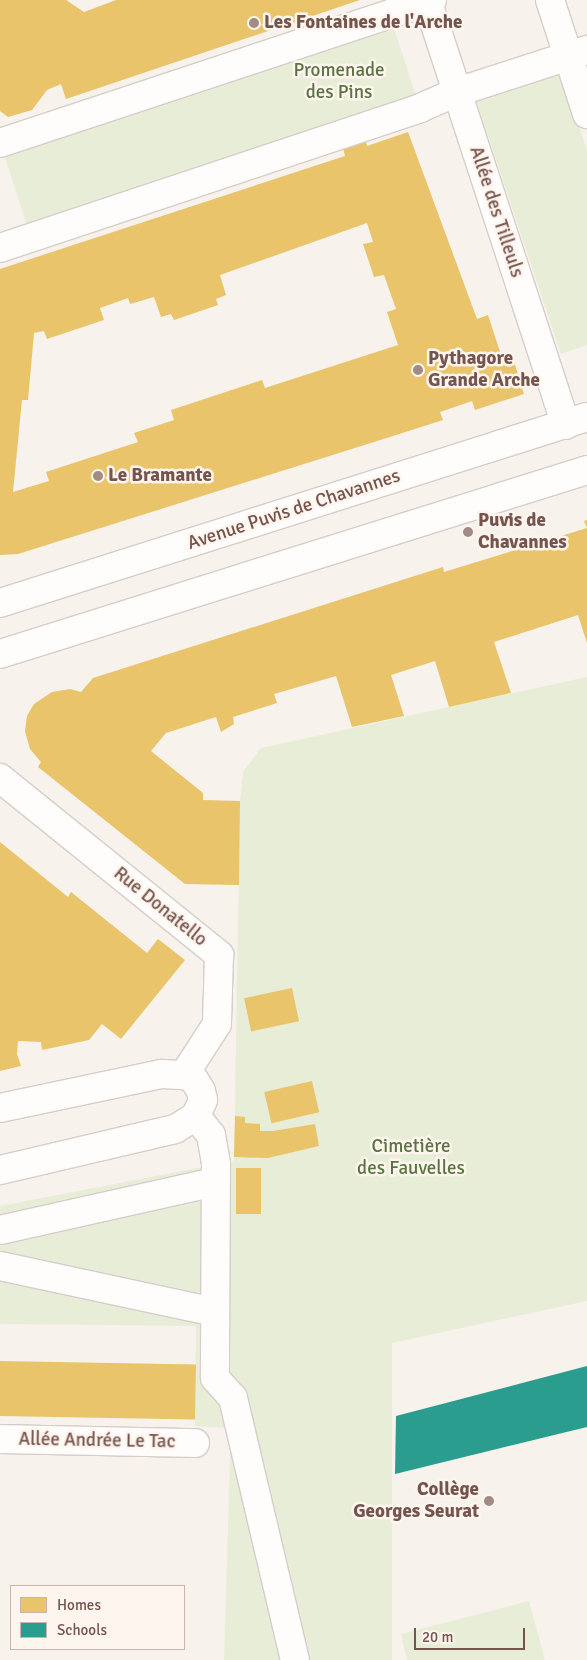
<!DOCTYPE html>
<html>
<head>
<meta charset="utf-8">
<style>
  body { margin:0 }
  #map { position:relative; width:587px; height:1660px; overflow:hidden; background:#f7f2ec; font-family:Signika,sans-serif }
  div>[style] { position:absolute }
  [style*='--x'] { left:calc(var(--x)*1px); top:calc(var(--y)*1px); width:calc(var(--w)*1px); rotate:calc(var(--a)*1deg) }
  .green>* { inset:0; background:#e8edd8; transform-origin:0 0 }
  .homes>* { inset:0; background:#e9c46a; transform-origin:0 0 }
  .schools>* { inset:0; background:#2a9d8f }
  .roads { filter:drop-shadow(1px 0 #d6cdc9) drop-shadow(-1px 0 #d6cdc9) drop-shadow(0 1px #d6cdc9) drop-shadow(0 -1px #d6cdc9) }
  .street>* { height:28px; margin:-14px; padding:0 14px; transform-origin:14px; border-radius:14px; background:#fefdfc }
  .dots>* { width:14px; height:14px; translate:-50% -50%; box-sizing:border-box; border:2px solid #fef5ef; border-radius:50% }
  span { translate:-50% -50%; white-space:nowrap; text-align:center; line-height:1.15; -webkit-text-stroke:5px #fef5ef; paint-order:stroke }
  .poi-label { font-size:19px; color:#75544d; font-weight:700 }
  .left { translate:0 -50%; text-align:left }
  .right { translate:-100% -50%; text-align:right }
  .park-label { font-size:19px; color:#5a7442 }
  .street-label { font-size:19px; color:#75544d }
  .legend { position:absolute; left:10px; top:1585px; width:175px; height:65px; box-sizing:border-box; background:#fef5ef; border:1px solid #c7b5ae; margin:0; padding:6px 9px; list-style:none; font-size:15px; color:#75544d }
  .legend li { display:flex; align-items:center; gap:10px; height:25px }
  .legend b { width:25px; border:1px solid #c7b5ae }
  .scale { position:absolute; left:414px; top:1628px; width:111px; height:22px; box-sizing:border-box; border:2px solid #75544d; border-top:0; padding-left:6px; font-size:15px; line-height:18px; white-space:nowrap; color:#75544d; -webkit-text-stroke:4px #fef5ef; paint-order:stroke }
</style>
</head>
<body>
<div id="map">
  <div class="green">
    <div style="left:389px;top:13px;width:100px;height:410px;rotate:72deg"></div>
    <div style="clip-path:polygon(561px 73px,587px 150px,587px 345px,561px 354px,476px 100px)"></div>
    <div style="clip-path:polygon(587px 677px,587px 1301px,392px 1343px,392px 1660px,224px 1660px,231px 1428px,195px 1426px,196px 1326px,0 1324px,0 1206px,234px 1161px,240px 801px,243px 772px,261px 748px)"></div>
    <div style="clip-path:polygon(529px 1601px,545px 1660px,407px 1660px,401px 1634px)"></div>
  </div>
  <div class="homes">
    <div style="clip-path:polygon(0 0,66px 0,84px 12px,116px 0,360px 0,66px 99px,61px 84px,47px 90px,32px 110px,8px 117px,0 111px)"></div>
    <div style="clip-path:polygon(evenodd,408px 132px,477px 319px,488px 315px,502px 358px,512px 355px,524px 394px,475px 410px,472px 401px,440px 412px,443px 420px,393px 436px,18px 554px,0 555px,0 269px,345px 156px,342px 145px,365px 137px,367px 146px,408px 132px,367px 223px,373px 242px,363px 244px,374px 277px,384px 275px,396px 309px,387px 312px,398px 345px,265px 388px,262px 380px,171px 410px,174px 420px,134px 433px,138px 442px,46px 472px,49px 481px,13px 492px,22px 400px,28px 400px,34px 333px,44px 331px,47px 339px,104px 320px,100px 308px,128px 298px,130px 304px,154px 297px,161px 317px,171px 314px,174px 320px,218px 305px,216px 299px,226px 295px,220px 275px,367px 223px)"></div>
    <div style="clip-path:polygon(587px 520px,587px 643px,578px 615px,494px 642px,511px 693px,449px 707px,435px 661px,391px 675px,404px 716px,352px 727px,336px 676px,274px 694px,277px 703px,233px 717px,234px 724px,221px 732px,216px 717px,166px 733px,151px 751px,203px 793px,203px 800px,240px 801px,239px 885px,185px 884px,38px 767px,41px 762px,30px 749px,25px 731px,27px 716px,34px 704px,52px 692px,70px 689px,81px 692px,93px 678px,443px 567px,444px 572px,587px 528px,584px 521px)"></div>
    <div style="clip-path:polygon(0 842px,68px 897px,71px 892px,147px 953px,158px 939px,185px 960px,121px 1039px,102px 1024px,89px 1040px,42px 1050px,41px 1042px,18px 1041px,17px 1054px,21px 1066px,0 1071px)"></div>
    <div style="left:292px;top:988px;width:34px;height:49px;rotate:78deg"></div>
    <div style="left:312px;top:1081px;width:32px;height:49px;rotate:77deg"></div>
    <div style="clip-path:polygon(235px 1116px,245px 1117px,245px 1123px,260px 1124px,260px 1131px,273px 1131px,315px 1124px,319px 1146px,268px 1158px,234px 1157px)"></div>
    <div style="left:236px;top:1168px;width:25px;height:46px"></div>
    <div style="left:0;top:1361px;width:196px;height:55px;rotate:1deg"></div>
  </div>
  <div class="schools">
    <div style="clip-path:polygon(587px 1366px,587px 1427px,395px 1474px,396px 1416px)"></div>
  </div>
  <div class="roads">
    <div class="street">
      <div style="--x:427;--y:0;--w:447;--a:71.9"></div>
      <div style="--x:550;--y:0;--w:120;--a:72"></div>
      <div style="--x:0;--y:143;--w:455;--a:-18.3"></div>
      <div style="--x:0;--y:248;--w:443;--a:-18.4"></div>
      <div style="--x:420;--y:108;--w:40;--a:-23.4"></div>
      <div style="--x:457;--y:92;--w:137;--a:-17.9"></div>
      <div style="--x:0;--y:603;--w:616;--a:-17.58"></div>
      <div style="--x:0;--y:654;--w:615;--a:-17.4"></div>
      <div style="--x:0;--y:778;--w:282;--a:38.9"></div>
      <div style="--x:219;--y:955;--w:69;--a:91.7"></div>
      <div style="--x:217;--y:1024;--w:61;--a:122.9"></div>
      <div style="--x:0;--y:1108;--w:166;--a:-11.9"></div>
      <div style="--x:162;--y:1074;--w:22;--a:3"></div>
      <div style="--x:184;--y:1075;--w:9;--a:18"></div>
      <div style="--x:193;--y:1078;--w:15;--a:58"></div>
      <div style="--x:201;--y:1091;--w:9;--a:77"></div>
      <div style="--x:203;--y:1100;--w:17;--a:114"></div>
      <div style="--x:196;--y:1116;--w:25;--a:148"></div>
      <div style="--x:175;--y:1129;--w:180;--a:166.8"></div>
      <div style="--x:196;--y:1116;--w:24;--a:52"></div>
      <div style="--x:211;--y:1135;--w:29;--a:80"></div>
      <div style="--x:216;--y:1164;--w:214;--a:90.3"></div>
      <div style="--x:215;--y:1378;--w:27;--a:48"></div>
      <div style="--x:233;--y:1398;--w:269;--a:76.7"></div>
      <div style="--x:0;--y:1230;--w:220;--a:-12.6"></div>
      <div style="--x:0;--y:1266;--w:220;--a:12.1"></div>
      <div style="--x:0;--y:1439;--w:195;--a:1.2"></div>
    </div>
  </div>
  <div class="dots">
    <div style="left:254px;top:23px;background:#a28b85"></div>
    <div style="left:418px;top:370px;background:#a28b85"></div>
    <div style="left:98px;top:476px;background:#a28b85"></div>
    <div style="left:468px;top:532px;background:#a28b85"></div>
    <div style="left:489px;top:1501px;background:#a28b85"></div>
  </div>
  <div class="poi-label">
    <span class="left" style="left:264px;top:23px">Les Fontaines de l'Arche</span>
    <span class="left" style="left:428px;top:370px">Pythagore<br>Grande Arche</span>
    <span class="left" style="left:108px;top:476px">Le Bramante</span>
    <span class="left" style="left:478px;top:532px">Puvis de<br>Chavannes</span>
    <span class="right" style="left:479px;top:1501px">Collège<br>Georges Seurat</span>
  </div>
  <div class="park-label">
    <span style="left:339px;top:82px">Promenade<br>des Pins</span>
    <span style="left:411px;top:1158px">Cimetière<br>des Fauvelles</span>
  </div>
  <div class="street-label">
    <span style="left:496px;top:212px;rotate:72deg">Allée des Tilleuls</span>
    <span style="left:294px;top:510px;rotate:-18deg">Avenue Puvis de Chavannes</span>
    <span style="left:160px;top:907px;rotate:39deg">Rue Donatello</span>
    <span style="left:97px;top:1441px;rotate:1deg">Allée Andrée Le Tac</span>
  </div>
  <ul class="legend">
  <li><b style="height:14px;background:#e9c46a"></b>Homes</li>
  <li><b style="height:14px;background:#2a9d8f"></b>Schools</li>
  </ul>
  <div class="scale">20 m</div>
</div>
</body>
</html>
